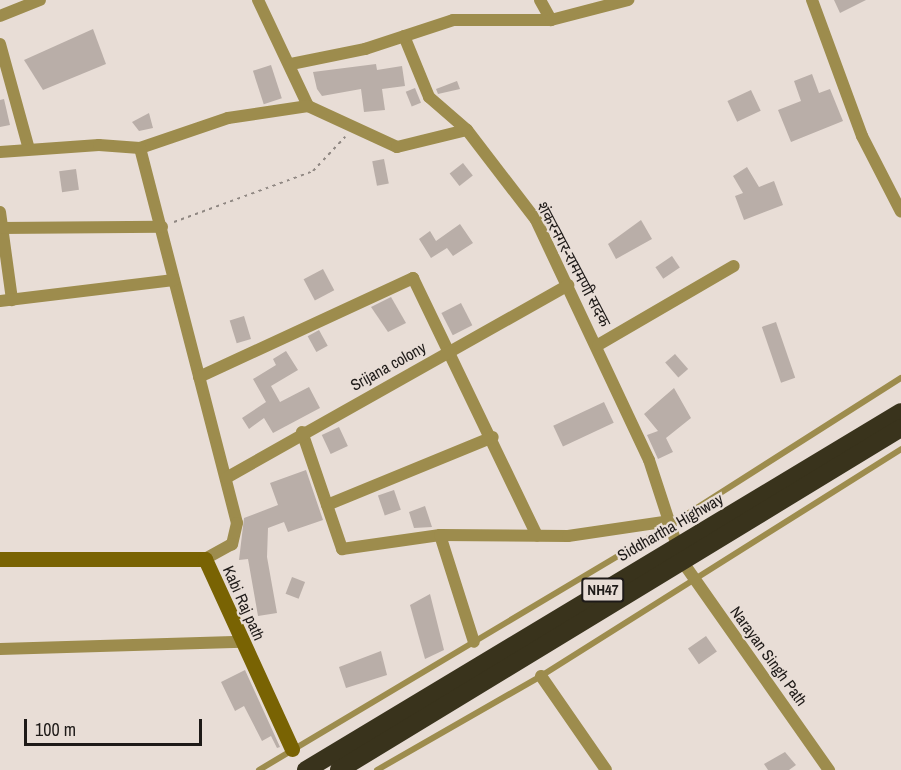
<!DOCTYPE html>
<html>
<head>
<meta charset="utf-8">
<style>
  body { margin:0 }
  #map { position:relative; width:901px; height:770px; overflow:hidden; background:#e8ddd6; font-family:"Archivo Narrow","Noto Sans Devanagari",sans-serif }
  div>[style] { position:absolute }
  [style*='--x'] { left:calc(var(--x)*1px); top:calc(var(--y)*1px); width:calc(var(--w)*1px); rotate:calc(var(--a)*1deg) }
  .building>* { inset:0; background:#b9aea8; transform-origin:0 0 }
  .path>* { height:2px; margin-top:-1px; transform-origin:0; background:repeating-linear-gradient(90deg,#908883 0 3px,transparent 0 7.5px) }
  .lane>* { height:6px; margin:-3px; padding:0 3px; transform-origin:3px; border-radius:3px; background:#9d8c4d }
  .street>* { height:12px; margin:-6px; padding:0 6px; transform-origin:6px; border-radius:6px; background:#9d8c4d }
  .secondary>* { height:15px; margin:-7.5px; padding:0 7.5px; transform-origin:7.5px; border-radius:7.5px; background:#796303 }
  .highway>* { height:18px; margin:-9px; padding:0 9px; transform-origin:9px; border-radius:9px; background:#39331c }
  span { translate:-50% -50%; white-space:nowrap; text-align:center; line-height:1.15; -webkit-text-stroke:4.5px #e8ddd6; paint-order:stroke }
  .shield-label span { padding:2px 4px; background:#e8ddd6; border:2px solid; border-radius:4px; -webkit-text-stroke-width:0 }
  .shield-label { font-size:15px; color:#1e1a18; font-weight:700 }
  .street-label { font-size:16px; color:#1e1a18 }
  .scale { position:absolute; left:24px; top:719px; width:178px; height:27px; box-sizing:border-box; border:3px solid #1e1a18; border-top:0; padding-left:8px; font-size:18px; line-height:21px; white-space:nowrap; color:#1e1a18; -webkit-text-stroke:4px #e8ddd6; paint-order:stroke }
</style>
</head>
<body>
<div id="map">
  <div class="building">
    <div style="clip-path:polygon(834px 0,866px 0,840px 13px)"></div>
    <div style="clip-path:polygon(93px 29px,106px 64px,43px 90px,24px 60px)"></div>
    <div style="clip-path:polygon(376px 64px,377px 70px,402px 66px,405px 86px,382px 89px,385px 110px,364px 112px,361px 89px,322px 96px,317px 89px,313px 72px)"></div>
    <div style="left:271px;top:65px;width:35px;height:19px;rotate:72deg"></div>
    <div style="clip-path:polygon(812px 74px,819px 93px,830px 89px,843px 121px,791px 142px,778px 110px,801px 101px,794px 81px)"></div>
    <div style="clip-path:polygon(457px 81px,460px 89px,438px 94px,436px 89px)"></div>
    <div style="left:415px;top:88px;width:16px;height:10px;rotate:68deg"></div>
    <div style="left:751px;top:90px;width:23px;height:26px;rotate:65deg"></div>
    <div style="clip-path:polygon(4px 99px,10px 125px,0 127px,0 100px)"></div>
    <div style="clip-path:polygon(149px 113px,153px 128px,139px 131px,132px 122px)"></div>
    <div style="left:384px;top:159px;width:25px;height:12px;rotate:79deg"></div>
    <div style="left:463px;top:163px;width:16px;height:17px;rotate:52deg"></div>
    <div style="clip-path:polygon(747px 167px,759px 187px,774px 181px,783px 205px,744px 220px,735px 196px,743px 193px,733px 176px)"></div>
    <div style="left:76px;top:169px;width:21px;height:17px;rotate:82deg"></div>
    <div style="clip-path:polygon(641px 220px,652px 239px,616px 259px,608px 244px)"></div>
    <div style="clip-path:polygon(460px 224px,473px 243px,453px 256px,447px 248px,431px 258px,419px 239px,430px 231px,436px 241px)"></div>
    <div style="left:672px;top:256px;width:14px;height:20px;rotate:56deg"></div>
    <div style="left:323px;top:269px;width:24px;height:22px;rotate:62deg"></div>
    <div style="clip-path:polygon(391px 297px,406px 323px,388px 332px,371px 307px)"></div>
    <div style="left:461px;top:303px;width:25px;height:22px;rotate:63deg"></div>
    <div style="left:244px;top:316px;width:24px;height:15px;rotate:73deg"></div>
    <div style="left:776px;top:322px;width:59px;height:15px;rotate:71deg"></div>
    <div style="left:319px;top:330px;width:18px;height:13px;rotate:61deg"></div>
    <div style="clip-path:polygon(286px 351px,298px 370px,271px 386px,280px 402px,309px 387px,320px 408px,273px 433px,264px 418px,249px 429px,242px 418px,266px 402px,253px 379px,276px 365px,273px 359px)"></div>
    <div style="left:675px;top:354px;width:20px;height:13px;rotate:49deg"></div>
    <div style="clip-path:polygon(674px 388px,691px 418px,666px 438px,673px 452px,658px 459px,647px 435px,658px 431px,644px 414px)"></div>
    <div style="left:604px;top:402px;width:23px;height:56px;rotate:65deg"></div>
    <div style="left:339px;top:427px;width:21px;height:19px;rotate:65deg"></div>
    <div style="clip-path:polygon(306px 470px,323px 520px,288px 532px,284px 522px,268px 528px,267px 557px,277px 613px,258px 616px,248px 559px,239px 560px,244px 518px,278px 505px,270px 483px)"></div>
    <div style="left:394px;top:490px;width:21px;height:17px;rotate:71deg"></div>
    <div style="clip-path:polygon(425px 506px,432px 527px,414px 528px,409px 512px)"></div>
    <div style="left:292px;top:577px;width:14px;height:18px;rotate:21deg"></div>
    <div style="clip-path:polygon(430px 594px,444px 650px,425px 659px,410px 605px)"></div>
    <div style="left:706px;top:636px;width:19px;height:22px;rotate:55deg"></div>
    <div style="clip-path:polygon(381px 651px,387px 675px,346px 688px,339px 667px)"></div>
    <div style="clip-path:polygon(245px 670px,280px 747px,277px 748px,271px 736px,262px 741px,244px 706px,235px 711px,221px 682px)"></div>
    <div style="clip-path:polygon(785px 752px,796px 765px,789px 770px,768px 770px,764px 764px)"></div>
  </div>
  <div class="path">
    <div style="--x:174;--y:222;--w:148;--a:-20.1"></div>
    <div style="--x:313;--y:171;--w:47;--a:-46.7"></div>
  </div>
  <div class="lane">
    <div style="--x:259;--y:770;--w:478;--a:-30.8"></div>
    <div style="--x:670;--y:525;--w:274;--a:-32.5"></div>
    <div style="--x:377;--y:770;--w:189;--a:-29.8"></div>
    <div style="--x:541;--y:676;--w:426;--a:-32.2"></div>
  </div>
  <div class="street">
    <div style="--x:258;--y:0;--w:117;--a:64.7"></div>
    <div style="--x:308;--y:106;--w:98;--a:24.7"></div>
    <div style="--x:397;--y:147;--w:72;--a:-13.7"></div>
    <div style="--x:467;--y:130;--w:113;--a:52.5"></div>
    <div style="--x:536;--y:220;--w:265;--a:64.8"></div>
    <div style="--x:649;--y:460;--w:106;--a:71.9"></div>
    <div style="--x:682;--y:561;--w:256;--a:54.9"></div>
    <div style="--x:540;--y:0;--w:23;--a:61"></div>
    <div style="--x:812;--y:0;--w:145;--a:69.8"></div>
    <div style="--x:862;--y:136;--w:85;--a:62.8"></div>
    <div style="--x:0;--y:16;--w:43;--a:-21.8"></div>
    <div style="--x:404;--y:36;--w:66;--a:67.7"></div>
    <div style="--x:429;--y:97;--w:50;--a:41"></div>
    <div style="--x:0;--y:44;--w:109;--a:74.6"></div>
    <div style="--x:291;--y:64;--w:76;--a:-11.5"></div>
    <div style="--x:365;--y:49;--w:93;--a:-18.2"></div>
    <div style="--x:453;--y:20;--w:98;--a:0"></div>
    <div style="--x:551;--y:20;--w:80;--a:-14.6"></div>
    <div style="--x:140;--y:148;--w:93;--a:-18.8"></div>
    <div style="--x:228;--y:118;--w:81;--a:-8.5"></div>
    <div style="--x:0;--y:152;--w:99;--a:-4"></div>
    <div style="--x:99;--y:145;--w:41;--a:4.2"></div>
    <div style="--x:140;--y:148;--w:387;--a:75.5"></div>
    <div style="--x:237;--y:523;--w:22;--a:103"></div>
    <div style="--x:232;--y:544;--w:31;--a:151"></div>
    <div style="--x:0;--y:212;--w:89;--a:82.2"></div>
    <div style="--x:0;--y:228;--w:162;--a:-0.4"></div>
    <div style="--x:0;--y:301;--w:175;--a:-6.9"></div>
    <div style="--x:598;--y:345;--w:157;--a:-30.2"></div>
    <div style="--x:199;--y:377;--w:236;--a:-24.8"></div>
    <div style="--x:413;--y:278;--w:286;--a:64.3"></div>
    <div style="--x:302;--y:432;--w:124;--a:71.1"></div>
    <div style="--x:342;--y:549;--w:99;--a:-8.1"></div>
    <div style="--x:440;--y:535;--w:112;--a:72.4"></div>
    <div style="--x:226;--y:478;--w:393;--a:-29.4"></div>
    <div style="--x:327;--y:505;--w:179;--a:-22.3"></div>
    <div style="--x:440;--y:535;--w:128;--a:0.4"></div>
    <div style="--x:568;--y:536;--w:102;--a:-8.4"></div>
    <div style="--x:0;--y:649;--w:242;--a:-1.7"></div>
    <div style="--x:541;--y:676;--w:114;--a:55.3"></div>
  </div>
  <div class="secondary">
    <div style="--x:0;--y:559;--w:205;--a:0"></div>
    <div style="--x:205;--y:559;--w:209;--a:65.4"></div>
  </div>
  <div class="highway">
    <div style="--x:306;--y:770;--w:694;--a:-31.03"></div>
    <div style="--x:339;--y:770;--w:658;--a:-31.32"></div>
  </div>
  <div class="shield-label">
    <span style="left:603px;top:590px">NH47</span>
  </div>
  <div class="street-label">
    <span style="left:574px;top:264px;rotate:62deg">शंकरनगर-राममणी सदक</span>
    <span style="left:388px;top:366px;rotate:-29deg">Srijana colony</span>
    <span style="left:670px;top:527px;rotate:-30deg">Siddhartha Highway</span>
    <span style="left:244px;top:603px;rotate:66deg">Kabi Raj path</span>
    <span style="left:769px;top:656px;rotate:54deg">Narayan Singh Path</span>
  </div>
  <div class="scale">100 m</div>
</div>
</body>
</html>
